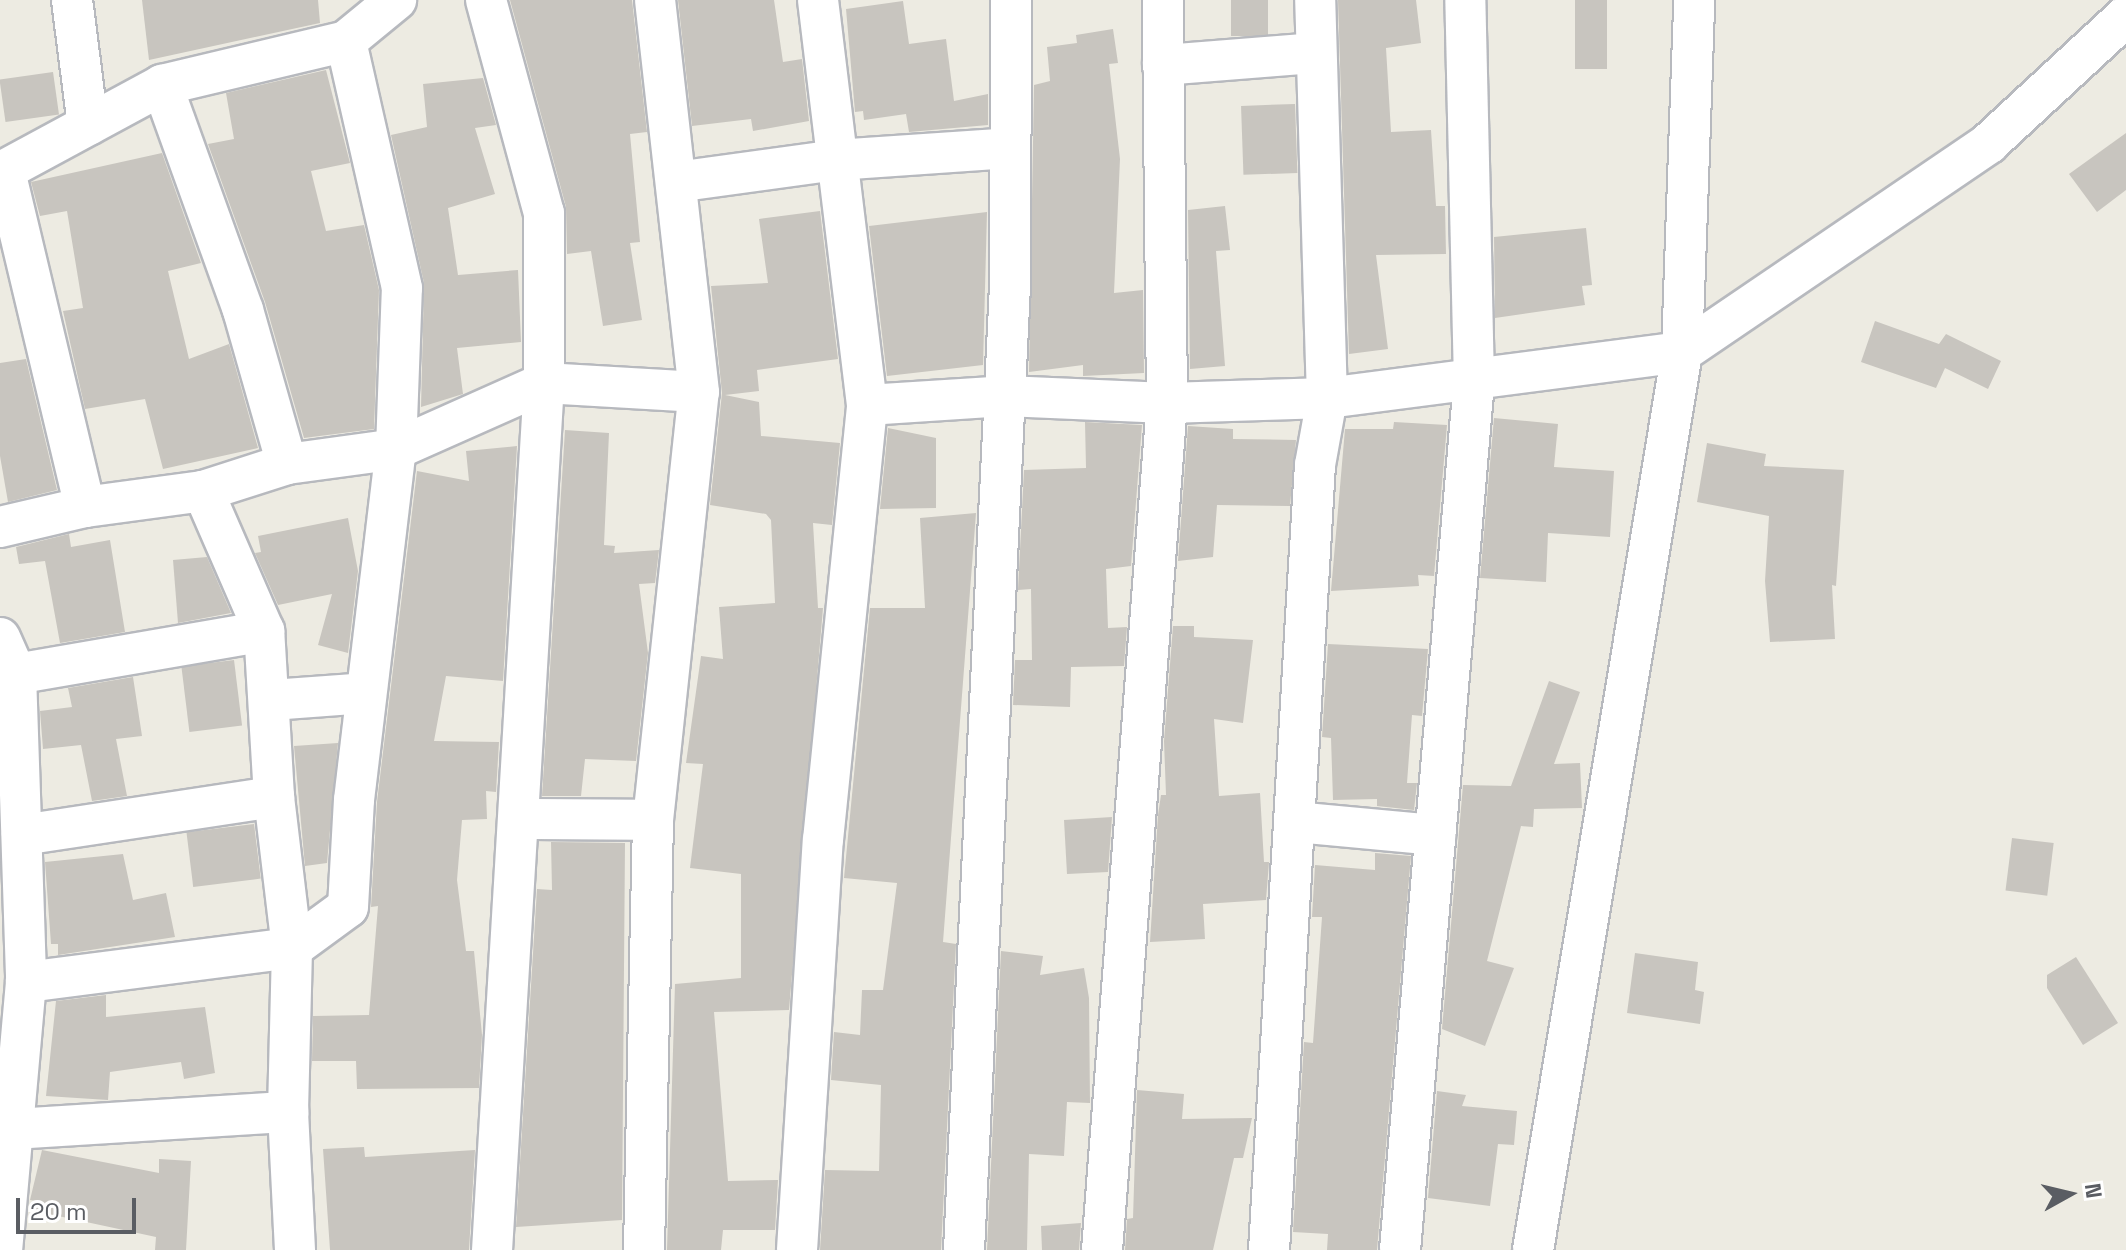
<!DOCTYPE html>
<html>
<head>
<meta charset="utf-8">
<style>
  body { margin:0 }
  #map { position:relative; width:2126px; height:1250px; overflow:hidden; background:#edebe2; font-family:"Space Grotesk",sans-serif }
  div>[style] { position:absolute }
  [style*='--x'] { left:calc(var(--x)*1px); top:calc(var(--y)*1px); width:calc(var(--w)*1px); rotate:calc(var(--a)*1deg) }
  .building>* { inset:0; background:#c8c5bf; transform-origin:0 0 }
  .roads { filter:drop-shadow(2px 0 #b7b9be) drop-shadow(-2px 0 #b7b9be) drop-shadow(0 2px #b7b9be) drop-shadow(0 -2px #b7b9be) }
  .street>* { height:40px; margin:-20px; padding:0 20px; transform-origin:20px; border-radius:20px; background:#fff }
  span { translate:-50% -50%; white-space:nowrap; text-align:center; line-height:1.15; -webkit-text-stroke:8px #fff; paint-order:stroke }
  .north { position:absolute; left:2030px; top:1154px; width:80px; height:80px; -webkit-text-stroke:6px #fff; paint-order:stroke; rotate:82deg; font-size:22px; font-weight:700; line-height:32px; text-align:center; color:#5a5d63 }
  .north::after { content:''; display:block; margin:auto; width:28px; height:36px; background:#5a5d63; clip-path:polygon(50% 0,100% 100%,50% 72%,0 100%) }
  .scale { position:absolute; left:16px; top:1198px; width:120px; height:36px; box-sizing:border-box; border:4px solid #5a5d63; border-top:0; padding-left:10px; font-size:24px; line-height:28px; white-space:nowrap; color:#5a5d63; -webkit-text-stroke:6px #fff; paint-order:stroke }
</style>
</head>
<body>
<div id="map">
  <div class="building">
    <div style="clip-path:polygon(142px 0,318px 0,320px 23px,149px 60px)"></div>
    <div style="clip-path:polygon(510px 0,632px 0,647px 132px,630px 134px,640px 242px,630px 243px,642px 320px,603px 326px,591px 251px,567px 254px,566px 207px)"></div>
    <div style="clip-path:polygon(678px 0,774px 0,783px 62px,802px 59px,809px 121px,753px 131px,751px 119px,692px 126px)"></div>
    <div style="left:1231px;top:0;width:37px;height:36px"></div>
    <div style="clip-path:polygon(1338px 0,1416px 0,1421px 43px,1386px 48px,1391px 132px,1431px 130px,1436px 206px,1445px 206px,1446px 254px,1376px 255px,1388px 349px,1349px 354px)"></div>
    <div style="left:1575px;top:0;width:32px;height:69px"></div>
    <div style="clip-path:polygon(903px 1px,909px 44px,946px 39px,954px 101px,988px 94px,988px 125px,909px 132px,906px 114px,864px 120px,863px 111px,855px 112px,846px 9px)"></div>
    <div style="clip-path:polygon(1113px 29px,1118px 63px,1109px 64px,1120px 159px,1114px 293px,1143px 290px,1144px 373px,1083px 376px,1083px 365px,1029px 372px,1034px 85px,1050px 81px,1047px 47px,1077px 43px,1076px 35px)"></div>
    <div style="clip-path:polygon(326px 70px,350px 163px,311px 171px,326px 231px,364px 225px,379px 290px,374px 429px,304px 438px,265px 302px,208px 144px,234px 139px,226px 93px)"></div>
    <div style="left:53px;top:72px;width:43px;height:54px;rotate:82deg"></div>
    <div style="clip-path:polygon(483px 78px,496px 125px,475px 128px,495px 194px,448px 208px,458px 275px,518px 270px,521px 342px,457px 348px,463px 394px,421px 407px,424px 283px,391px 135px,427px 127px,423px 84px)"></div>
    <div style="left:1295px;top:104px;width:69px;height:54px;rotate:88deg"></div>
    <div style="clip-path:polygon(2126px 133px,2126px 190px,2097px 212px,2069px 174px)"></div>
    <div style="clip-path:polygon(162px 153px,201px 263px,168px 271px,189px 359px,229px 344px,258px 448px,163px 469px,145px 399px,85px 409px,63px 311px,83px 308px,67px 211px,40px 216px,31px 182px)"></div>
    <div style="clip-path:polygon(1225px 206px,1230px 250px,1216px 251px,1225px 366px,1190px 369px,1188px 210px)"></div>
    <div style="clip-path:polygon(820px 211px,838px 359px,757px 370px,759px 391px,725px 395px,759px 402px,761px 436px,840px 443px,832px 525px,813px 523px,818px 608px,823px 608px,789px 1010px,714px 1012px,728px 1181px,778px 1180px,775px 1230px,723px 1230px,721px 1250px,667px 1250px,675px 984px,741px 978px,741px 874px,690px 868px,703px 764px,686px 763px,701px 656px,723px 659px,719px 607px,775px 603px,771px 520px,766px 514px,710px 505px,722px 393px,711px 286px,768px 283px,759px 219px)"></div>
    <div style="clip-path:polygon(987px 212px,983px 365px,887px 376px,869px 226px)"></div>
    <div style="clip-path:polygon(1586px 228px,1592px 285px,1582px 286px,1585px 305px,1495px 318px,1494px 237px)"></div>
    <div style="clip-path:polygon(1875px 321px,1939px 344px,1946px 334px,2001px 361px,1988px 389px,1945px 368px,1936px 388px,1861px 362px)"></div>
    <div style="clip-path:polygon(26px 359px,57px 490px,8px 502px,0 456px,0 363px)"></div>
    <div style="clip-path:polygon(1494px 418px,1558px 424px,1554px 467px,1614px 471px,1610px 537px,1548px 533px,1546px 582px,1480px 578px)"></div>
    <div style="clip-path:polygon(1085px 422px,1142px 425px,1131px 566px,1106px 569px,1108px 628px,1127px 627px,1124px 666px,1071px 667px,1070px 707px,1013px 705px,1015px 660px,1032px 660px,1031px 589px,1018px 590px,1024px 470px,1086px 468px)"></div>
    <div style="clip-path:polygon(1394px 422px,1447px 425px,1434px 576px,1418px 575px,1419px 586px,1331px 591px,1345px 429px,1393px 429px)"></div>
    <div style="clip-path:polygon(1188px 426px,1233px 429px,1233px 439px,1296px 440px,1290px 506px,1217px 505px,1213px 557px,1178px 561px)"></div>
    <div style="clip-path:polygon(888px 428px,936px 438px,936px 508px,880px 509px)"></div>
    <div style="clip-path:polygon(565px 430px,609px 433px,604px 545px,615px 546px,614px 553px,659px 550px,655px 583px,639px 584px,648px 653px,636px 761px,585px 759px,581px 796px,542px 796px)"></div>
    <div style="clip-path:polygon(1707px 443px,1766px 454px,1764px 466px,1844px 470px,1836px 586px,1832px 585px,1835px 639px,1770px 642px,1765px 581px,1769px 516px,1697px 502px)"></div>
    <div style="clip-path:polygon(517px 446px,503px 681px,446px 676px,434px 741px,499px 742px,496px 792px,486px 791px,487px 819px,462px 820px,457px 880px,466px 951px,474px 951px,482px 1035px,479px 1088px,357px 1089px,356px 1061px,312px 1061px,313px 1016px,369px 1015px,378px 906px,371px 907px,377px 802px,417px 471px,469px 481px,466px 451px)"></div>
    <div style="clip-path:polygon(976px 513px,943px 942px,956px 944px,941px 1250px,820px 1250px,825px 1170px,879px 1171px,881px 1085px,831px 1080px,834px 1032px,860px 1035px,862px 990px,883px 990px,897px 883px,844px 878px,870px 608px,925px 608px,920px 518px)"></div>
    <div style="clip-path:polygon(348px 518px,358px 571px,348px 653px,318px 645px,332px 594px,278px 605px,255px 553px,261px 552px,258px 536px)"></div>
    <div style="clip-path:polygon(69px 534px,71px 547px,110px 540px,125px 632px,60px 643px,45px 561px,19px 564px,16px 547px)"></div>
    <div style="clip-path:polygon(207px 557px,231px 613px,178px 623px,173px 560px)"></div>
    <div style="clip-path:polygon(1173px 626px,1194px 626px,1194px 637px,1253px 640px,1243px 723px,1214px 719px,1219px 796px,1260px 793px,1264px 862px,1269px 862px,1266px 900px,1203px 904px,1205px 939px,1150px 942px,1158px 815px,1161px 795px,1166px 795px,1164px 741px)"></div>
    <div style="clip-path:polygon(1328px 644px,1428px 649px,1422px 716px,1412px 715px,1407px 783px,1417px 783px,1414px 810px,1377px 806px,1377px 799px,1333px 800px,1331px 738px,1322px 737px)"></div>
    <div style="left:234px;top:660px;width:66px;height:53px;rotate:83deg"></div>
    <div style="clip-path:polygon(133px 677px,142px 736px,116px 739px,127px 796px,92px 801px,81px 745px,43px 749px,40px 711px,72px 707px,68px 688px)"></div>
    <div style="clip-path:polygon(1549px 681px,1580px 692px,1554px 764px,1580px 763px,1582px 808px,1534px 809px,1533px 827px,1521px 826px,1487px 961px,1514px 968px,1485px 1046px,1442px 1029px,1463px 785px,1511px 786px)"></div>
    <div style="clip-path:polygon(338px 743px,327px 863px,305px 866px,294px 746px)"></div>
    <div style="clip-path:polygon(1112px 817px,1108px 872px,1067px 874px,1064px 820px)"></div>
    <div style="left:254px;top:824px;width:55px;height:68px;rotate:83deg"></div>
    <div style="left:2012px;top:838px;width:42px;height:53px;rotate:7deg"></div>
    <div style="clip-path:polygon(551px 842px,625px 843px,622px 1220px,516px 1227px,537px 889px,552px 890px)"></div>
    <div style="clip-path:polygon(1375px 853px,1411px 856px,1377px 1250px,1327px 1250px,1328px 1234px,1293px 1232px,1304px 1042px,1313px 1043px,1322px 917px,1312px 917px,1315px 865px,1375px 870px)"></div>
    <div style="clip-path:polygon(123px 854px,133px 900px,166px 893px,175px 937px,58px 955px,58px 944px,51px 944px,45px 862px)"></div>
    <div style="clip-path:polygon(1001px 951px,1043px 956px,1040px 975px,1084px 968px,1089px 998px,1090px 1103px,1067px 1102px,1064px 1156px,1029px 1154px,1027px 1250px,987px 1250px)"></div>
    <div style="clip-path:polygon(1635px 953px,1698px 962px,1695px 990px,1704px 992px,1700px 1024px,1627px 1013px)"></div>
    <div style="clip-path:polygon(2076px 957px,2118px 1023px,2083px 1045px,2047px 988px,2047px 975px)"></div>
    <div style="clip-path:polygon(106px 995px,106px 1017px,205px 1007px,215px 1073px,184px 1079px,181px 1062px,110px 1072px,108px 1100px,46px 1096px,56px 1001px)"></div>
    <div style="clip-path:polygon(1137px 1090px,1184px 1094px,1182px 1119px,1252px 1118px,1243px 1158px,1234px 1158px,1213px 1250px,1125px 1250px,1127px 1219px,1133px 1218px)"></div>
    <div style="clip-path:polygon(1437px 1091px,1466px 1095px,1462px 1106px,1517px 1111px,1514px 1145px,1498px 1144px,1490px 1206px,1428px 1198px)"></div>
    <div style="clip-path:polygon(364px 1147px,365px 1157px,475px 1150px,469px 1250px,330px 1250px,323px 1149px)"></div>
    <div style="clip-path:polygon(42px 1150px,159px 1173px,159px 1159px,191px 1161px,186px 1250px,155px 1250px,156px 1237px,35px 1211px,37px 1201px,30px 1200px)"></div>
    <div style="clip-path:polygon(1081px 1223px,1079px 1250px,1042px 1250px,1041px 1226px)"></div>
  </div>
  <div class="roads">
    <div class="street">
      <div style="--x:72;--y:0;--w:126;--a:82.7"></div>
      <div style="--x:486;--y:0;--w:221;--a:74.8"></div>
      <div style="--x:544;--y:213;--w:170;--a:90"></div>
      <div style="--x:544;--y:383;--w:869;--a:93.43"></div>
      <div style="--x:1163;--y:65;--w:153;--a:-4.5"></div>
      <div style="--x:162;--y:85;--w:189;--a:-13.4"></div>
      <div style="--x:346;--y:41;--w:65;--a:-39.4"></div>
      <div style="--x:676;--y:182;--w:162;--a:-7.8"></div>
      <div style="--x:836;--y:160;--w:174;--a:-3.9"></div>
      <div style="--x:867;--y:405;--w:138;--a:-3.7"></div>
      <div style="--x:1005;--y:396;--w:162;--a:2.5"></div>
      <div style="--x:1167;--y:403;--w:160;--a:-1.8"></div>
      <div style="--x:1327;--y:398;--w:358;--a:-7.4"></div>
      <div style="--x:1682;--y:352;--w:371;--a:-34.2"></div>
      <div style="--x:1989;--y:143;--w:187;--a:-42.8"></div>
      <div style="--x:203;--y:491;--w:119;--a:172.3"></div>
      <div style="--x:85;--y:507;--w:346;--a:-103.4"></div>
      <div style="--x:5;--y:170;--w:179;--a:-28.4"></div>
      <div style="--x:162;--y:85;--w:239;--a:70.2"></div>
      <div style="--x:243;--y:310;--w:160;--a:74.1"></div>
      <div style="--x:0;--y:527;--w:87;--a:-13.2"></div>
      <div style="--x:0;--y:638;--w:39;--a:66"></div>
      <div style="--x:16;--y:674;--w:308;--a:88.1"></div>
      <div style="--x:26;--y:982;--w:269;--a:95.1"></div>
      <div style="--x:16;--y:674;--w:252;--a:-9.8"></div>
      <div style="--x:271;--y:700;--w:95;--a:-4.2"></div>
      <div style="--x:519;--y:819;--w:134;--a:0.4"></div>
      <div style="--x:1295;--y:822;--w:141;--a:5.3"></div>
      <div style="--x:22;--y:835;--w:255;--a:-8.6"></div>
      <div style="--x:26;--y:982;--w:268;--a:-7.3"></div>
      <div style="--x:292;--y:948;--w:69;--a:-36.2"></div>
      <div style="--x:348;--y:907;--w:107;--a:-86.8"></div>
      <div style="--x:354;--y:800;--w:354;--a:-83.2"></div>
      <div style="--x:396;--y:449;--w:161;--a:-87.9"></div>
      <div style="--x:402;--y:288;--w:253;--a:-102.8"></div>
      <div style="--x:15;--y:1129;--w:274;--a:-3.6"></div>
      <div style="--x:295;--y:1250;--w:138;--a:-92.9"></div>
      <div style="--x:288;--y:1112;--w:164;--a:-88.6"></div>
      <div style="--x:292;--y:948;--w:152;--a:-96.8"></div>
      <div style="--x:274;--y:797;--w:166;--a:-93.4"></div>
      <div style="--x:264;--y:631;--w:153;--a:-113.5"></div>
      <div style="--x:203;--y:491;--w:88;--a:-17.8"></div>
      <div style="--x:287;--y:464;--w:110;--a:-7.8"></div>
      <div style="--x:396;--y:449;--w:162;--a:-24"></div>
      <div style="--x:544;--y:383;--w:155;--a:3.3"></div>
      <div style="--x:644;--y:1250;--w:430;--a:-88.8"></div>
      <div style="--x:653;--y:820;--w:430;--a:-83.9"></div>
      <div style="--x:699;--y:392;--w:394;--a:-96.4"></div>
      <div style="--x:797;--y:1250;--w:411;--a:-86.4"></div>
      <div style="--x:823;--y:840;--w:437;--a:-84.2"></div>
      <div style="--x:867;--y:405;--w:408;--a:-96.9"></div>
      <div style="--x:964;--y:1250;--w:967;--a:-87.27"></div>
      <div style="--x:1010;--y:284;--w:284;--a:-89.8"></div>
      <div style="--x:1102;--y:1250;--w:849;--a:-85.61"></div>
      <div style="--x:1167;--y:403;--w:403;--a:-90.6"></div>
      <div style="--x:1269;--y:1250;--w:786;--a:-86.65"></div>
      <div style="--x:1315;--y:465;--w:68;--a:-79.8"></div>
      <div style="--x:1327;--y:398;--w:398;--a:-91.7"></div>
      <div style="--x:1400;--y:1250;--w:871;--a:-85.13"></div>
      <div style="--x:1474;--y:382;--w:382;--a:-91.3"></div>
      <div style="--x:1533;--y:1250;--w:910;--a:-80.58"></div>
      <div style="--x:1682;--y:352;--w:352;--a:-88"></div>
    </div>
  </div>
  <div class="north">N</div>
  <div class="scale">20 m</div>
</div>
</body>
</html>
